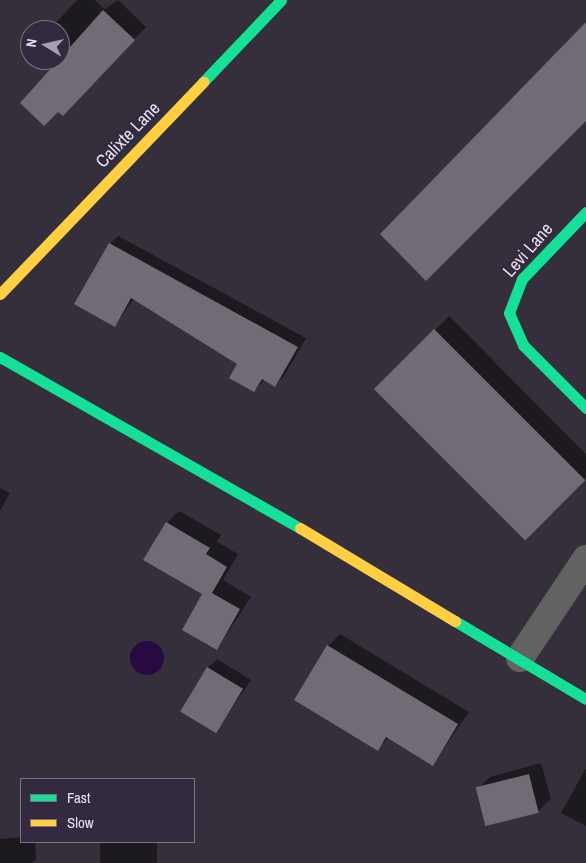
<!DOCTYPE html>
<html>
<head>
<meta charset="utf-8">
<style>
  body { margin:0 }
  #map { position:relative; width:586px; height:863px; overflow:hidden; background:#352f3b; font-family:"Archivo Narrow",sans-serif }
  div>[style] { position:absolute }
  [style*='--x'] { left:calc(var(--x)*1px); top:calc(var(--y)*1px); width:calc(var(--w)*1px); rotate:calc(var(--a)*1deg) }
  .water>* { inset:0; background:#280940 }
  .round { border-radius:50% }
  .shadow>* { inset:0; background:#0007; transform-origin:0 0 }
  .building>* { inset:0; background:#706b75; transform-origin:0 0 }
  .street>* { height:28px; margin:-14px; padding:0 14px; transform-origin:14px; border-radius:14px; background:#616363 }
  .fast>* { height:11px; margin:-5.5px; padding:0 5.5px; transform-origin:5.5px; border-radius:5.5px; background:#16e098 }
  .slow>* { height:11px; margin:-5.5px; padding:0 5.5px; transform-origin:5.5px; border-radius:5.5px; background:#ffcf43 }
  span { translate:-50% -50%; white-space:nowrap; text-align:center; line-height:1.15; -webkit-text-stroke:5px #342a40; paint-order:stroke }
  .street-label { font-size:18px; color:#e5dfee }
  .legend { position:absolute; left:20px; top:778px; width:175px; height:65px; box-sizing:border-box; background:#342a40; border:1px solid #7b7286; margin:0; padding:6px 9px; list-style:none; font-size:15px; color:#e5dfee }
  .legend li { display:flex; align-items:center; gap:10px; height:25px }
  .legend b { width:25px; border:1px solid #7b7286 }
  .north { position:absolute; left:20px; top:20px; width:50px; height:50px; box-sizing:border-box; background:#342a40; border:1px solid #7b7286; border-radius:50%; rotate:279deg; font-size:14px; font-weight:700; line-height:20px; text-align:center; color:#e5dfee }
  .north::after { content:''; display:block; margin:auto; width:18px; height:22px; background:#a7a1af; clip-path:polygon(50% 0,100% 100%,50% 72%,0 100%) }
</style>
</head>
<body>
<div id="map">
  <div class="water">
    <div class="round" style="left:130px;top:641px;width:34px;height:34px"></div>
  </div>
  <div class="shadow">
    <div style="clip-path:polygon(77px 0,95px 0,105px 9px,118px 0,146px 27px,75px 102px,59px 110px,22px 103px,67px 50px,60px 43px,60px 30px,49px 30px)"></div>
    <div style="clip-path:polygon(118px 236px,306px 338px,284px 376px,275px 385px,265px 379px,254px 391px,239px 363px,134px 298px,115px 326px,110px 244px)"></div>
    <div style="clip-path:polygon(449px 316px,586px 454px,586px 477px,525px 538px,376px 389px)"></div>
    <div style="clip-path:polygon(0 488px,10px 493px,0 511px)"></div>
    <div style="clip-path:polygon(179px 511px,221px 535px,217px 542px,238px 554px,223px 580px,251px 597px,217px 649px,204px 594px,167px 523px)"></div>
    <div style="clip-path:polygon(340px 634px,469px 712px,433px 764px,389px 737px,377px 749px,328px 646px)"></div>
    <div style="clip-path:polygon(217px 659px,251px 680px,215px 732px,208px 668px)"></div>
    <div style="clip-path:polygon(541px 763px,551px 799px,538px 811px,478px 789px,490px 777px)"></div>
    <div style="clip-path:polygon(586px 768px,586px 826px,561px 813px)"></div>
    <div style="clip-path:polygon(21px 837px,21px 842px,35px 842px,36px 859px,32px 863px,0 863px,0 839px)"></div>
    <div style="left:100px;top:842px;width:57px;height:21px"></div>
  </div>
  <div class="building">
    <div style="clip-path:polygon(103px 10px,135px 40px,63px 116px,58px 112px,44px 126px,20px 103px)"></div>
    <div style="clip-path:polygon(586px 22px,586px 121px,426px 281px,380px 234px)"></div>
    <div style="clip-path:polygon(109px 243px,298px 347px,275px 387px,262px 379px,254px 392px,229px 378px,237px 364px,131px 298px,115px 327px,74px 304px)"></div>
    <div style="left:434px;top:329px;width:214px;height:85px;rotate:45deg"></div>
    <div style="clip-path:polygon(166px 522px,210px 548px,206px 554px,227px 567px,212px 593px,240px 609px,217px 650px,182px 630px,202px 594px,143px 560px)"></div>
    <div style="clip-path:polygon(327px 645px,458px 724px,433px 766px,386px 737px,378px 751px,294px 700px)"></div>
    <div style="left:207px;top:667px;width:42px;height:52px;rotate:31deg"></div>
    <div style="left:529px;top:774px;width:40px;height:55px;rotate:76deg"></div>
  </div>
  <div class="street">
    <div style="--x:520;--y:658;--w:119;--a:-56.3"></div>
  </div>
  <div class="fast">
    <div style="--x:203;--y:82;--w:113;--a:-46.4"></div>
    <div style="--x:586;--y:212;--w:93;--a:133.7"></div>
    <div style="--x:522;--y:279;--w:36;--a:111"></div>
    <div style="--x:509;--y:313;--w:35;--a:66"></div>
    <div style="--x:523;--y:345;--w:89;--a:45"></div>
    <div style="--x:0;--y:357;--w:345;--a:29.7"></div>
    <div style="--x:455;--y:621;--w:152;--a:30.8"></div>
  </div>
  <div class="slow">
    <div style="--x:0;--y:294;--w:294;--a:-46.2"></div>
    <div style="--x:300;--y:528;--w:181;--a:31"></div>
  </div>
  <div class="street-label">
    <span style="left:128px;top:135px;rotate:-46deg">Calixte Lane</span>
    <span style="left:528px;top:250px;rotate:-49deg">Levi Lane</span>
  </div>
  <ul class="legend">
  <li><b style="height:6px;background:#16e098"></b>Fast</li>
  <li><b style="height:6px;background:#ffcf43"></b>Slow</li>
  </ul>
  <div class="north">N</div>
</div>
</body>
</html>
